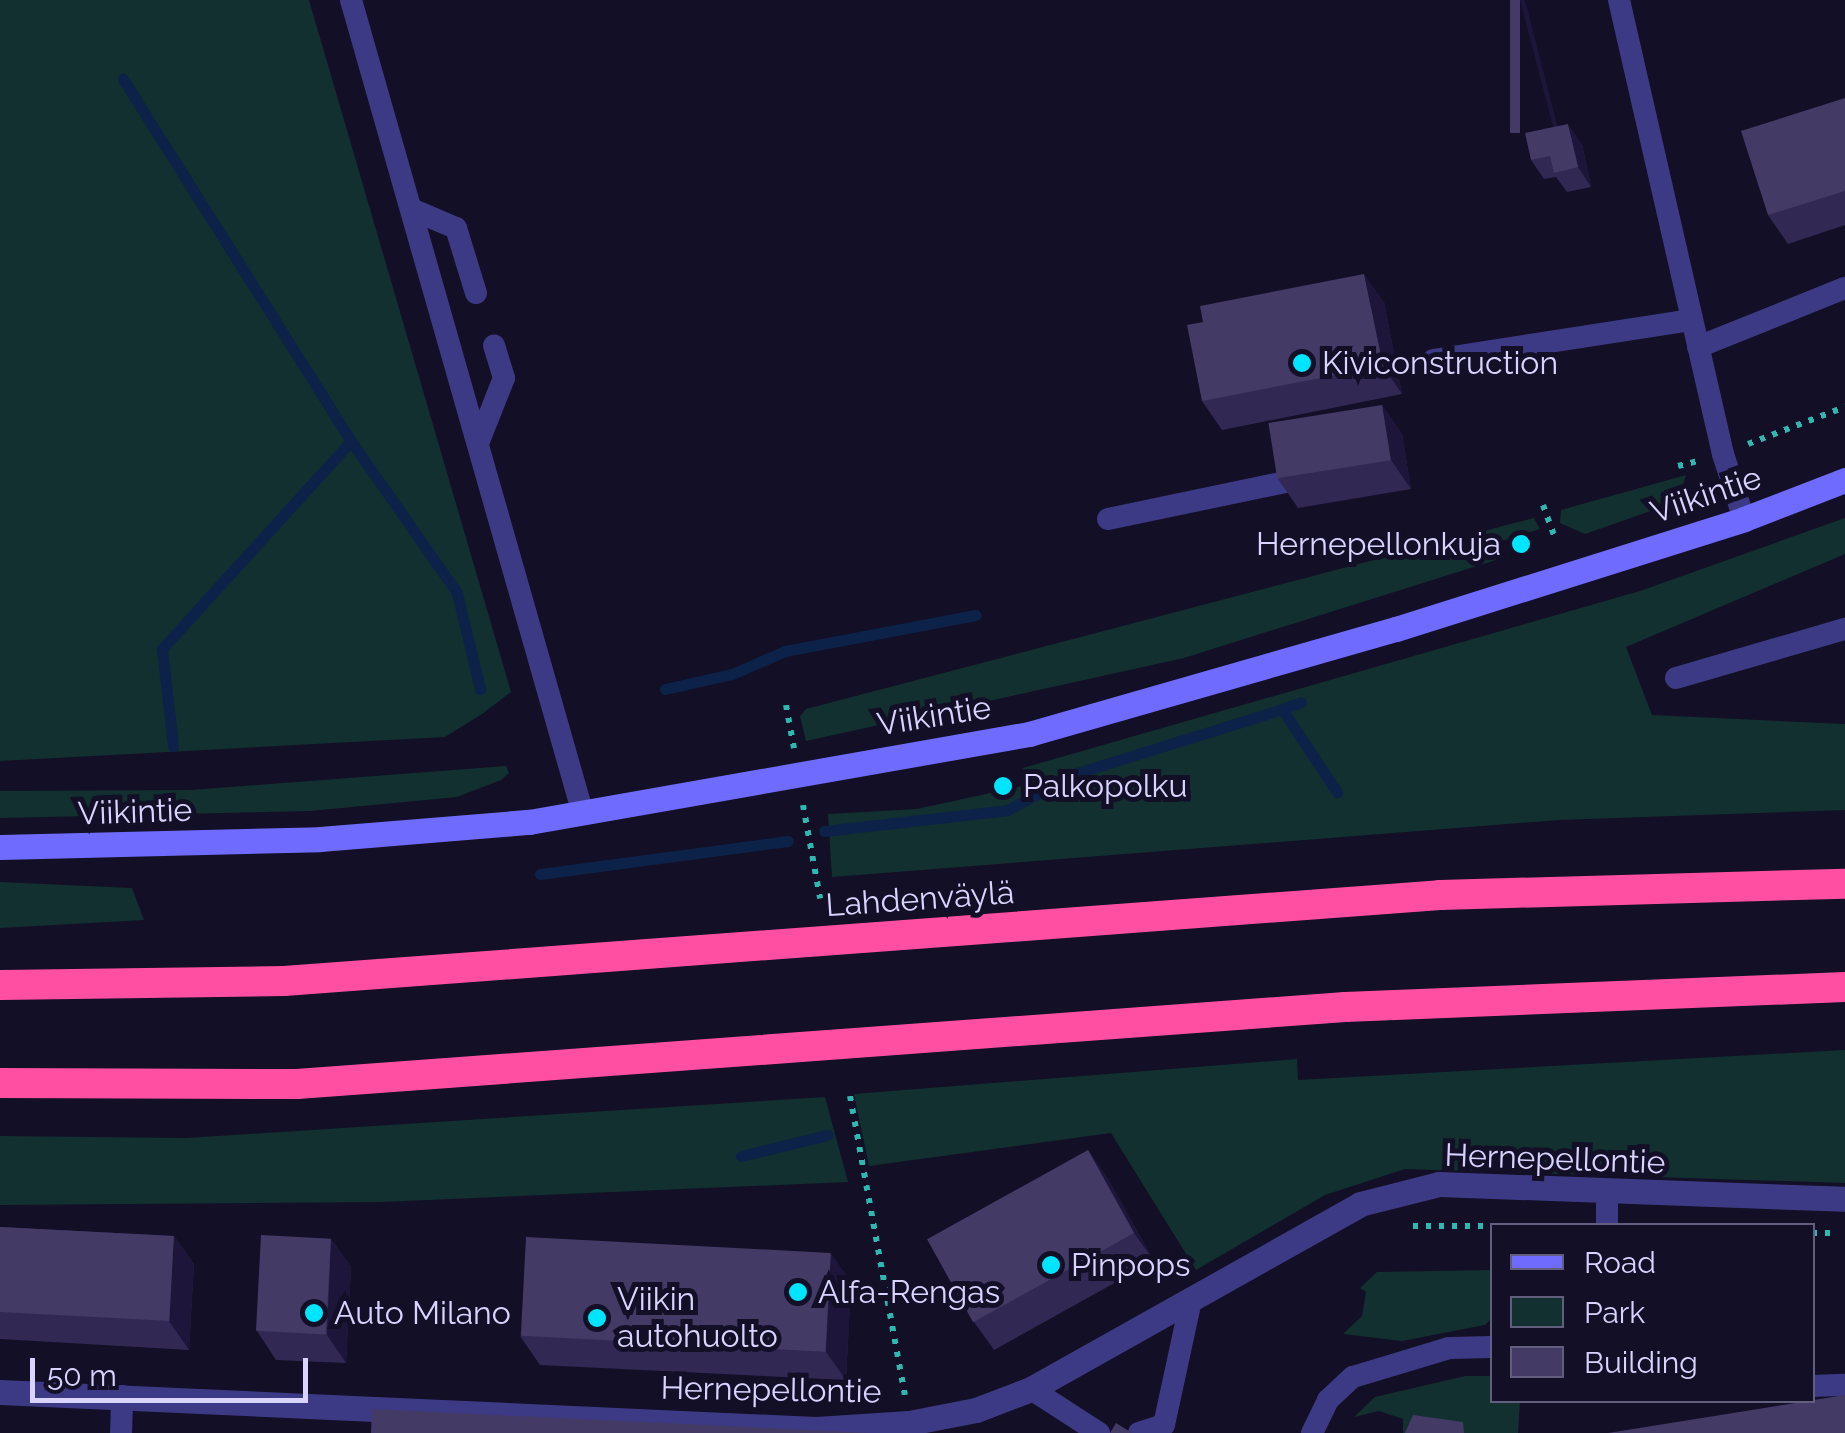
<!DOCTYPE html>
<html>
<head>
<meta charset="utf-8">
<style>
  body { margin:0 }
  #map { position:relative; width:1845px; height:1433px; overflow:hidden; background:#130f26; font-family:Raleway,sans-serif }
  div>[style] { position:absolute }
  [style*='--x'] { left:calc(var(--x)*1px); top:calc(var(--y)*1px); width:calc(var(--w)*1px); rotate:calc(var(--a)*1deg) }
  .green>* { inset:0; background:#12302f }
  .stream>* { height:11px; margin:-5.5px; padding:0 5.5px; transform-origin:5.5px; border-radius:5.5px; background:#0c2248 }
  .path>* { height:6px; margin-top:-3px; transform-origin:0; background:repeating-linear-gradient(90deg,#2fb8b0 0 5px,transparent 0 13px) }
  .service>* { height:22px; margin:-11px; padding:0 11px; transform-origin:11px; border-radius:11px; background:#3d3a85 }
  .tertiary>* { height:25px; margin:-12.5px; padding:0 12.5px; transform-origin:12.5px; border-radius:12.5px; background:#3d3a85 }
  .secondary>* { height:25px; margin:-12.5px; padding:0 12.5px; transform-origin:12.5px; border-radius:12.5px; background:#6f6bff }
  .motorway>* { height:30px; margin:-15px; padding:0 15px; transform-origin:15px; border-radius:15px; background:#ff4fa3 }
  .wall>* { inset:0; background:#312854 }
  .shaded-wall>* { inset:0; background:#1d163a }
  .building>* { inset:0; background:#433a66; transform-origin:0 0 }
  .dots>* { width:28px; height:28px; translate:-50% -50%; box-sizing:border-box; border:5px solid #130f26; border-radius:50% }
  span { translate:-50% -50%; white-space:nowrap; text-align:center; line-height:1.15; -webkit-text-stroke:10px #130f26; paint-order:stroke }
  .poi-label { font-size:32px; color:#d9d4ff }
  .left { translate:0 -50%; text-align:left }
  .right { translate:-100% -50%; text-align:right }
  .street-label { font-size:32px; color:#d9d4ff }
  .legend { position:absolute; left:1490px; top:1223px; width:325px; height:180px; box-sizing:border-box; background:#130f26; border:2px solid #625e7d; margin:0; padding:12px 18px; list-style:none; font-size:30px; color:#d9d4ff }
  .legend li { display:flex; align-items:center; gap:20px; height:50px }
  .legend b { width:50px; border:2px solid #625e7d }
  .scale { position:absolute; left:30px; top:1358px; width:278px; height:45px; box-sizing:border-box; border:5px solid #d9d4ff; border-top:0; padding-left:12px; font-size:30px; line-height:35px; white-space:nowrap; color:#d9d4ff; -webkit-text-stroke:8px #130f26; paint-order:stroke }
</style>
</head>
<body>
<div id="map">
  <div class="green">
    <div style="clip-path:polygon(0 0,309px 0,511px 692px,482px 714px,445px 737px,0 761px)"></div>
    <div style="clip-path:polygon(1686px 475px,1680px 495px,1665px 506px,1585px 534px,1560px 523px,1561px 510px)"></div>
    <div style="clip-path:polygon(1534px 518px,1540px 529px,1492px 544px,1496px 560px,1184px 658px,806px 741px,800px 716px,806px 709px)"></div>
    <div style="clip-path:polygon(1845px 518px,1845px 554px,1626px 647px,1652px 715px,1845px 724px,1845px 810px,1559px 820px,832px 877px,828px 814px,917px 809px,1027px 785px,1023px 768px,1640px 591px)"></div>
    <div style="clip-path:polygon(506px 766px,509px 773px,501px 780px,457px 797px,310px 811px,0 818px,0 791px,191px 790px)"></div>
    <div style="clip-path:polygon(0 882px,132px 888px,144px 920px,0 928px)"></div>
    <div style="clip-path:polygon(1845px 1050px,1845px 1183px,1405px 1169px,1325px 1195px,1196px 1270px,1111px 1133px,869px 1166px,854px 1094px,1297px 1059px,1298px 1080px)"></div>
    <div style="clip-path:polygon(825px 1097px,848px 1182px,381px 1202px,0 1205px,0 1136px,186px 1138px)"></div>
    <div style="clip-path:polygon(1492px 1270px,1492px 1318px,1485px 1325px,1402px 1341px,1343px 1334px,1362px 1316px,1366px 1292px,1360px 1288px,1377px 1272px)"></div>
    <div style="clip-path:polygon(1465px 1376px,1492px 1376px,1492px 1400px,1520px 1401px,1518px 1433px,1403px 1433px,1403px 1419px,1379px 1411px,1354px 1417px,1375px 1397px)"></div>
  </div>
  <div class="stream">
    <div style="--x:123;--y:79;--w:428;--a:57.8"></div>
    <div style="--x:351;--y:441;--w:281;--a:132.3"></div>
    <div style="--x:162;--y:649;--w:98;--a:83.5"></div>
    <div style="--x:351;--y:441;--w:185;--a:55.1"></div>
    <div style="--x:457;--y:593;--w:99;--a:76.5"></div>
    <div style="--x:665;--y:689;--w:69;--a:-12.6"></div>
    <div style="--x:732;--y:674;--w:58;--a:-23.5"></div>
    <div style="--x:785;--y:651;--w:194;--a:-10.7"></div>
    <div style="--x:1282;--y:709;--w:20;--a:-20"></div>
    <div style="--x:824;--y:831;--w:184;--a:-6.5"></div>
    <div style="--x:1007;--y:810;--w:79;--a:-27.9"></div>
    <div style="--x:1077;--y:773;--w:215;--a:-17.3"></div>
    <div style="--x:1282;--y:709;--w:100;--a:56.5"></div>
    <div style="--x:540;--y:874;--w:250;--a:-7.6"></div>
    <div style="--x:741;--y:1156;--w:89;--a:-13.7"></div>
  </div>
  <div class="path">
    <div style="--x:1748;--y:444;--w:104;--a:-20.9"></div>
    <div style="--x:1678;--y:466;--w:21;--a:-14"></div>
    <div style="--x:1543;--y:505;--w:32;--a:70"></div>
    <div style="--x:786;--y:705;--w:44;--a:79.5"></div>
    <div style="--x:803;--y:805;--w:95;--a:79.6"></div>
    <div style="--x:850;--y:1096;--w:304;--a:79.6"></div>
    <div style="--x:1413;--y:1226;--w:143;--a:0"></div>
    <div style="--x:1812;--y:1233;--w:19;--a:0"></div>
  </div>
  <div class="service">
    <div style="--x:351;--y:0;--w:846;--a:74.09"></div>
    <div style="--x:1619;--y:0;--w:466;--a:77.1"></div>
    <div style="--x:1723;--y:454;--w:68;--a:72.1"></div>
    <div style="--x:411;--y:209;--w:49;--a:22.9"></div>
    <div style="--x:456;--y:228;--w:68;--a:72.9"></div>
    <div style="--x:1698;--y:347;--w:158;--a:-21.9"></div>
    <div style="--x:1433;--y:360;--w:262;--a:-8.8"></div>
    <div style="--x:479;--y:441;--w:68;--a:-68.4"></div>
    <div style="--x:504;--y:378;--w:34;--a:-107"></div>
    <div style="--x:1108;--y:519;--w:190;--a:-11.8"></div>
    <div style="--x:1676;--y:678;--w:176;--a:-16.2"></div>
    <div style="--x:1607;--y:1194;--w:32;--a:90"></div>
    <div style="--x:1812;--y:1386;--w:33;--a:-2"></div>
    <div style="--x:1031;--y:1389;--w:81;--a:32.9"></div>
    <div style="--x:121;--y:1433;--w:37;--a:-88"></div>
    <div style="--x:1139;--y:1433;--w:26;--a:-18"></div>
    <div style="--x:1164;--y:1425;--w:128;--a:-77.8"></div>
    <div style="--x:1312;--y:1433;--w:37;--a:-64"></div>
    <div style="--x:1328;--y:1400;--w:34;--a:-43"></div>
    <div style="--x:1353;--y:1377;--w:100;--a:-16.8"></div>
    <div style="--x:1449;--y:1348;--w:43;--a:-1.3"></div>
  </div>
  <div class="tertiary">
    <div style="--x:0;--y:1392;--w:817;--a:2.6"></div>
    <div style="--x:816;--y:1429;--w:93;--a:-3.7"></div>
    <div style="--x:909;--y:1423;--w:68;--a:-11"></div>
    <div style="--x:976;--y:1410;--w:59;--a:-20.9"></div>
    <div style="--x:1031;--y:1389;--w:377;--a:-29.3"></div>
    <div style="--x:1360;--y:1204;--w:81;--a:-14.2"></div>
    <div style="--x:1439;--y:1184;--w:406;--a:2.1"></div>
  </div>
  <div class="secondary">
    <div style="--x:0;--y:847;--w:320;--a:-1.4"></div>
    <div style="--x:320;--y:839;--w:210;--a:-4.7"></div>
    <div style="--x:529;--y:822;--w:508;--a:-9.98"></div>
    <div style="--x:1029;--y:734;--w:382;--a:-16"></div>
    <div style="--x:1396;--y:629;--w:365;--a:-17.5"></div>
    <div style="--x:1744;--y:519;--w:108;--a:-21.1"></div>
  </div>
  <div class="motorway">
    <div style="--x:0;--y:985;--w:284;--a:-0.8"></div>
    <div style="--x:284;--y:981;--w:1159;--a:-4.25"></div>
    <div style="--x:1440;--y:895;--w:405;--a:-1.6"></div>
    <div style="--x:0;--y:1083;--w:297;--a:0.2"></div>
    <div style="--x:297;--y:1084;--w:1051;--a:-4.2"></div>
    <div style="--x:1345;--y:1007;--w:500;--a:-2.29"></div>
  </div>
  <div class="wall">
    <div style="clip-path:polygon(1845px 98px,1845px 225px,1788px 244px,1768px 215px)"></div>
    <div style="clip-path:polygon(1557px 127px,1582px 144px,1591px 187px,1567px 192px,1556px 177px,1544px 179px,1531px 160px,1544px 129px)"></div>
    <div style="clip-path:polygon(1384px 302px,1402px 394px,1222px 430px,1202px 401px)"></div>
    <div style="clip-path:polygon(1382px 405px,1402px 434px,1411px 489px,1298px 508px,1278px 479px)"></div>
    <div style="clip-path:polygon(1088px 1150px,1108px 1179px,1154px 1261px,994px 1350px,974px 1322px)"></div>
    <div style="clip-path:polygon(0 1227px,174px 1236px,194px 1264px,189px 1350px,0 1339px)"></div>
    <div style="clip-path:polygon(331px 1239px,351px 1267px,346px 1363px,276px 1360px,257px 1331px)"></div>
    <div style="clip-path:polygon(831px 1254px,851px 1282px,846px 1380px,540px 1365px,520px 1336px)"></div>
  </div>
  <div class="shaded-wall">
    <div style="clip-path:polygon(1520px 0,1525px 0,1563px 148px,1556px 138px)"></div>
    <div style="clip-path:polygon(1568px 124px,1582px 144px,1591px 187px,1578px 167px)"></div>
    <div style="clip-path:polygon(1364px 274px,1384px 302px,1402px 394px,1383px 366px)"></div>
    <div style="clip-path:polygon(1382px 405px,1402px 434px,1411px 489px,1391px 460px)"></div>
    <div style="clip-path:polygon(1088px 1150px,1108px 1179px,1154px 1261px,1134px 1233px)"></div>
    <div style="clip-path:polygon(174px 1236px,194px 1264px,189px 1350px,169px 1321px)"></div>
    <div style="clip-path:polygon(331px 1239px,351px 1267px,346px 1363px,327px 1335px)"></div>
    <div style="clip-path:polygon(831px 1254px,851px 1282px,846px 1380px,826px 1352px)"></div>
  </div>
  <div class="building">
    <div style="left:1510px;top:0;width:10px;height:133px"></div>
    <div style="clip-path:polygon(1845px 98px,1845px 191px,1768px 215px,1741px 131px)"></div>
    <div style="clip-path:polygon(1568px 124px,1578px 167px,1554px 173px,1550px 156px,1531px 160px,1525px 133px)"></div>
    <div style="clip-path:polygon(1364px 274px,1383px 366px,1202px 401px,1187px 325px,1203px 322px,1200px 306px)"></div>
    <div style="left:1382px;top:405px;width:56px;height:115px;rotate:81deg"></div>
    <div style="left:1088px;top:1150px;width:95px;height:184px;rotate:61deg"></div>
    <div style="left:0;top:1227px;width:174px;height:85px;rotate:3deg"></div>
    <div style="left:261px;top:1235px;width:70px;height:96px;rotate:3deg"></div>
    <div style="left:526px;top:1237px;width:305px;height:99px;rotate:3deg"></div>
    <div style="clip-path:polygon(1845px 1395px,1845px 1433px,1608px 1433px)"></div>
    <div style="clip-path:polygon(372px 1409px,871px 1433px,371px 1433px)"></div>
    <div style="clip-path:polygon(1413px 1415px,1463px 1422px,1464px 1433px,1405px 1433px)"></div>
    <div style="clip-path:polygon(1116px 1423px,1132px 1433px,1110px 1433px)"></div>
  </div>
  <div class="dots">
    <div style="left:1302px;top:363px;background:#00e5ff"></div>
    <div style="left:1521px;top:544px;background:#00e5ff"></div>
    <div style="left:1003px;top:786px;background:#00e5ff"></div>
    <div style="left:1051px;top:1265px;background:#00e5ff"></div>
    <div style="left:798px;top:1292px;background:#00e5ff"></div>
    <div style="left:314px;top:1313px;background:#00e5ff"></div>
    <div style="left:597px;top:1318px;background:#00e5ff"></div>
  </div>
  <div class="poi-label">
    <span class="left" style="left:1322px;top:363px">Kiviconstruction</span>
    <span class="right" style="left:1501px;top:544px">Hernepellonkuja</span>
    <span class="left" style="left:1023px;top:786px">Palkopolku</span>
    <span class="left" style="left:1071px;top:1265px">Pinpops</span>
    <span class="left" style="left:818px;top:1292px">Alfa-Rengas</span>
    <span class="left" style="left:617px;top:1318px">Viikin<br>autohuolto</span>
    <span class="left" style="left:334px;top:1313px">Auto Milano</span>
  </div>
  <div class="street-label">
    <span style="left:1706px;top:495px;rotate:-19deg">Viikintie</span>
    <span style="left:934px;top:716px;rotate:-9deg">Viikintie</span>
    <span style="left:135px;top:812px;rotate:-2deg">Viikintie</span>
    <span style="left:920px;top:899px;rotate:-4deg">Lahdenväylä</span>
    <span style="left:1555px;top:1159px;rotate:2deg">Hernepellontie</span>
    <span style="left:771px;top:1390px;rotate:1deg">Hernepellontie</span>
  </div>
  <ul class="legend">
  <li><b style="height:12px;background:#6f6bff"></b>Road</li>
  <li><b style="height:28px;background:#12302f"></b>Park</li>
  <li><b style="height:28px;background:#433a66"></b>Building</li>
  </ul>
  <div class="scale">50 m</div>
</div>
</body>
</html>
